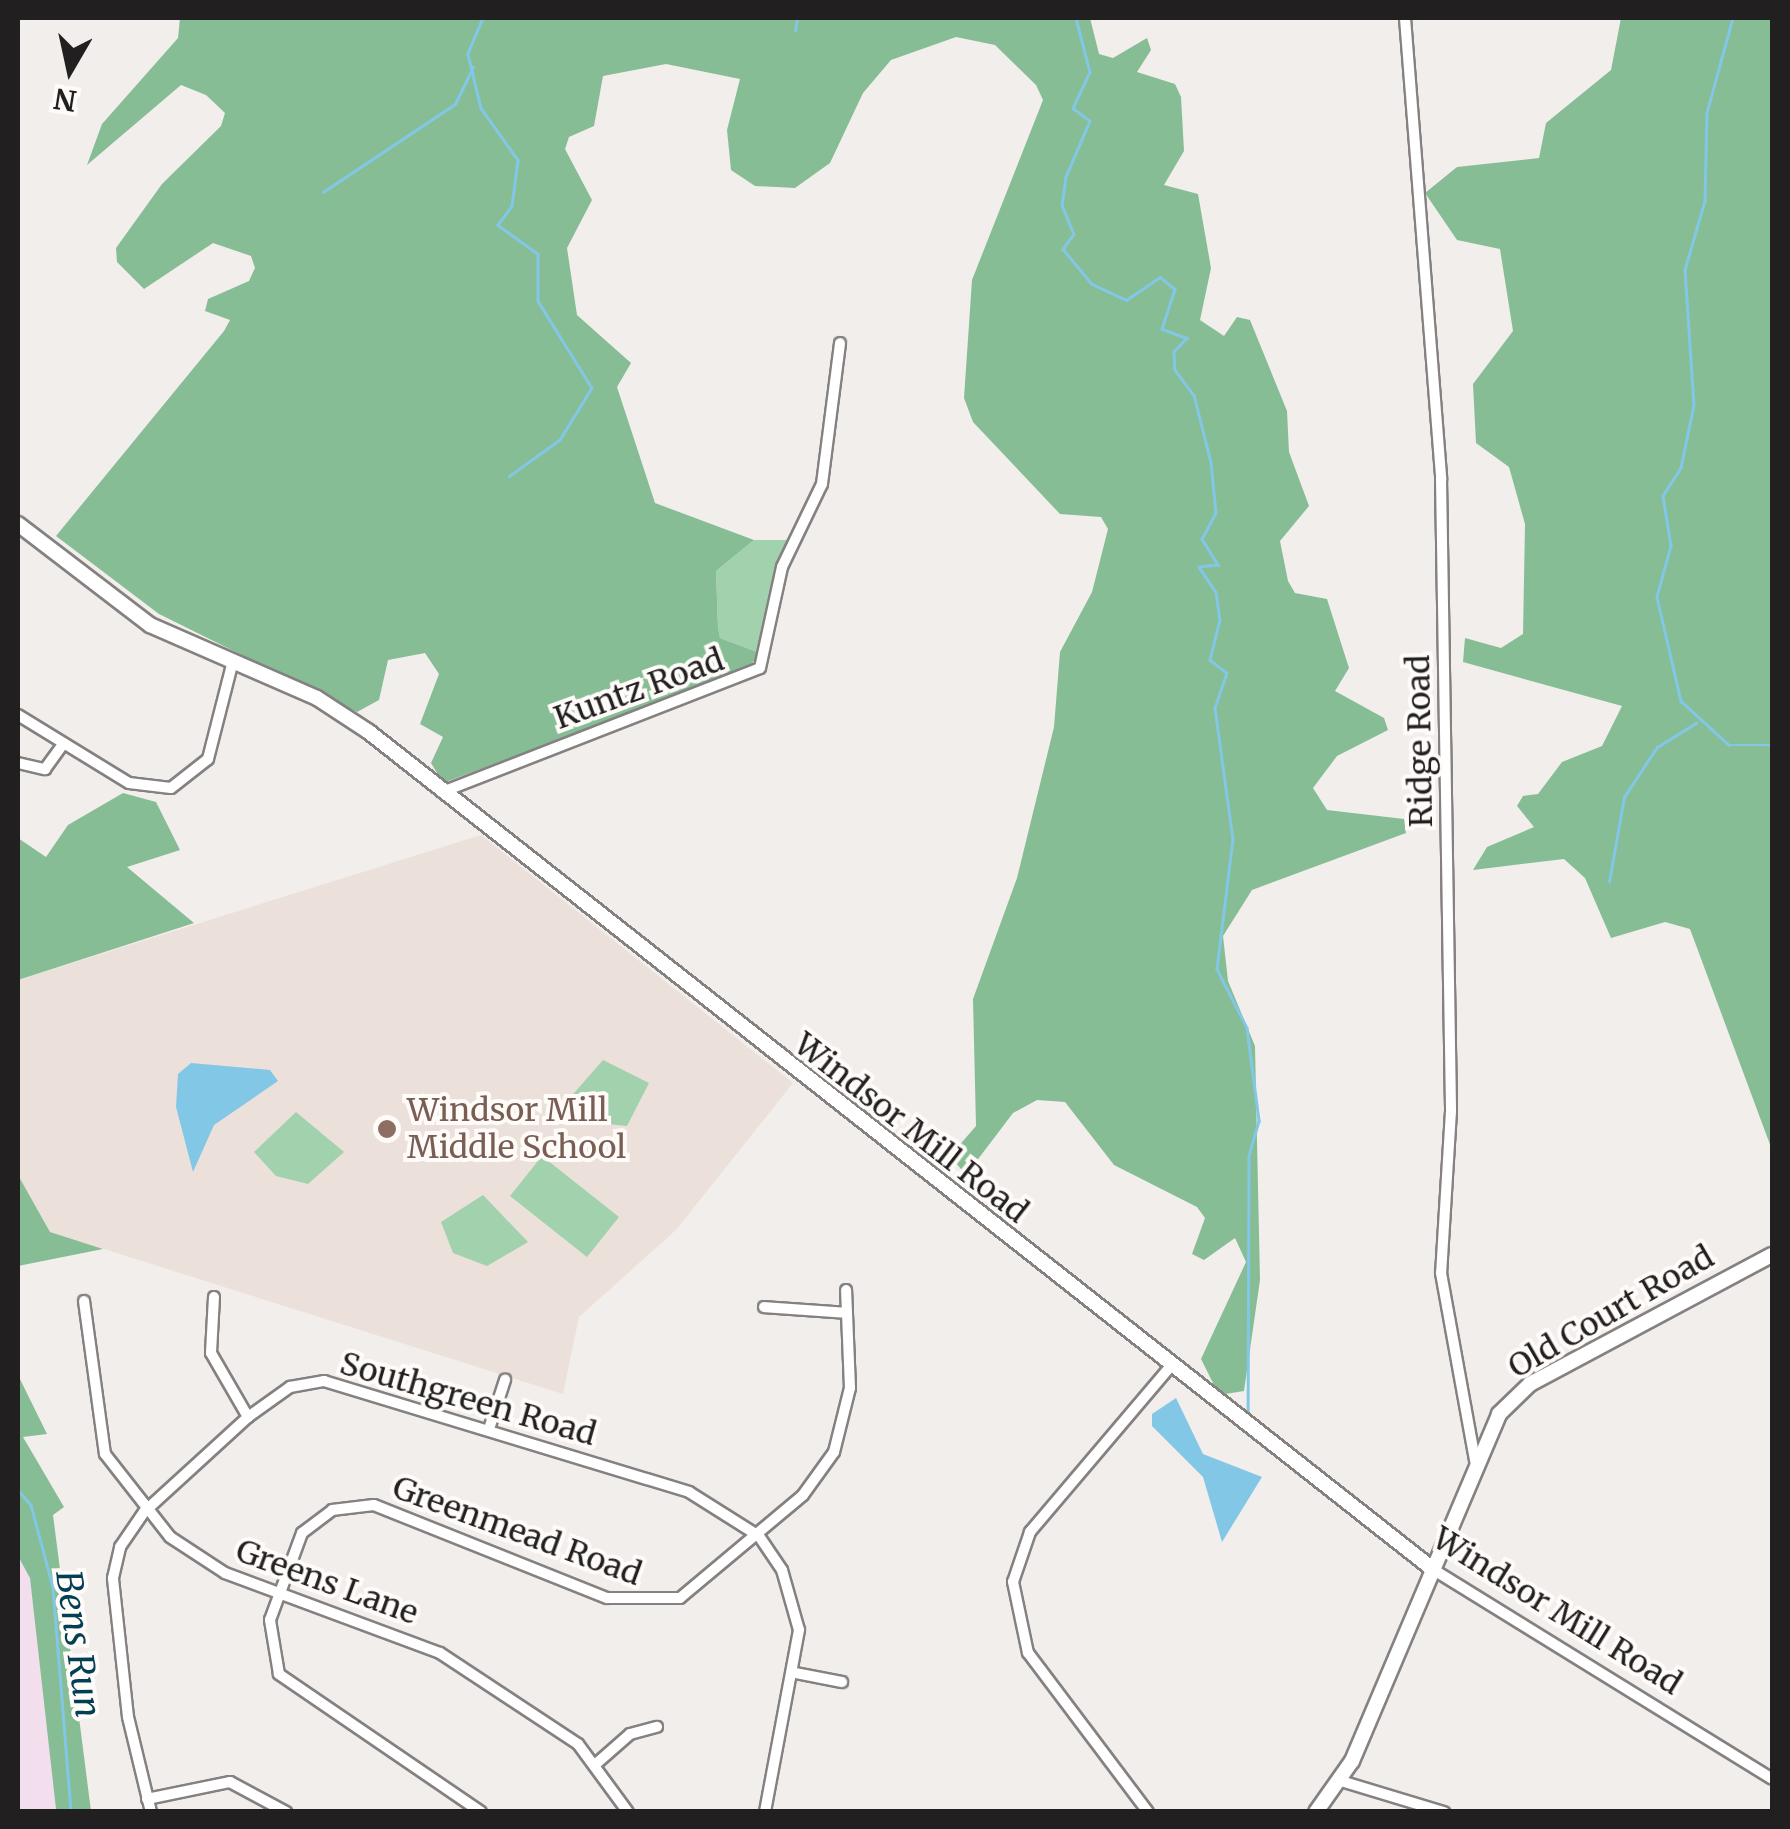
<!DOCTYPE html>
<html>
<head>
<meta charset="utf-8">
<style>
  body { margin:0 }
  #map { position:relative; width:1790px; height:1829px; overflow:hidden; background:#f2eeec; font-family:Merriweather,serif }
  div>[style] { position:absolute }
  .built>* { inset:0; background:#ece0da }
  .medical>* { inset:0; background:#f2deed }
  .green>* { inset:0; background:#a1d1ad }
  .forest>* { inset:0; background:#86bd95 }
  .water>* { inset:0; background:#83c7e6 }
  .stream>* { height:2.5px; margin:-1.25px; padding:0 1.25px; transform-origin:1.25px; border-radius:1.25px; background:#83c7e6 }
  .roads { filter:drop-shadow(2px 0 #858180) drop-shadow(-2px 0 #858180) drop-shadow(0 2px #858180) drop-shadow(0 -2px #858180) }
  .street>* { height:10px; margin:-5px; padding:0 5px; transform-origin:5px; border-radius:5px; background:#fff }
  .secondary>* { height:14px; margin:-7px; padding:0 7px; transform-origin:7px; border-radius:7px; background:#fff }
  .dots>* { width:28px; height:28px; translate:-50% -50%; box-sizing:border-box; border:5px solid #fffbf9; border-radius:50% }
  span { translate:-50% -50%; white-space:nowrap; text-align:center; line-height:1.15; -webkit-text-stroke:8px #fffbf9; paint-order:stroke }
  .street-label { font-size:32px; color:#211f1f }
  .education-label { font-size:32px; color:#785e54 }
  .left { translate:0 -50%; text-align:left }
  .water-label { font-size:35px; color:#023f55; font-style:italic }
  .frame { position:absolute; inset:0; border:20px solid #211f1f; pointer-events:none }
  .north { position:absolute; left:20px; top:20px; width:100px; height:100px; -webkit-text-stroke:8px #fffbf9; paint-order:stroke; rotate:189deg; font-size:28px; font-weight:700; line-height:40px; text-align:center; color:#211f1f }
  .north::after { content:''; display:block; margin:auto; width:35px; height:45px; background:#211f1f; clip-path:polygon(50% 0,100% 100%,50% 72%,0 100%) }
</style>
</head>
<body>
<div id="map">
  <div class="built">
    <div style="clip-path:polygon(481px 835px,793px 1083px,676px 1230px,579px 1317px,563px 1394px,50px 1232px,18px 1175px,18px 980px)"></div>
  </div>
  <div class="medical">
    <div style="clip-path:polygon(18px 1556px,30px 1578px,57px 1811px,18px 1811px)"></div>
  </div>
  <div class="green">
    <div style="clip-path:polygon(754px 540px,788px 540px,760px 653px,720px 638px,718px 627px,716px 571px)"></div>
    <div style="clip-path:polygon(603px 1060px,649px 1083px,627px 1126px,588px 1122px,568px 1100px)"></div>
    <div style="clip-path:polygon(296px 1112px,344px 1152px,308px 1184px,276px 1176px,254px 1152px)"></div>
    <div style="clip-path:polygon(542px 1156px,619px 1217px,587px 1257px,510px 1196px)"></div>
    <div style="clip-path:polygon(483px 1195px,528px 1242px,487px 1266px,453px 1253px,441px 1222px)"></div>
  </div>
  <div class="forest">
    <div style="clip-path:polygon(180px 18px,1090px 18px,1099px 54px,1113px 58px,1147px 38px,1151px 50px,1137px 72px,1175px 84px,1181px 97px,1184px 151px,1164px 185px,1198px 194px,1211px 268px,1200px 320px,1224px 336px,1237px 317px,1250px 320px,1287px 411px,1289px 452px,1309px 506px,1280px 541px,1288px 581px,1295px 593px,1327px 599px,1349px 668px,1335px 691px,1384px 718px,1388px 730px,1337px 756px,1313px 788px,1327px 810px,1404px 819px,1406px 833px,1252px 890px,1223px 936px,1228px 981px,1255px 1046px,1260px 1280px,1244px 1391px,1219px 1395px,1201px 1359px,1246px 1262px,1235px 1238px,1204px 1260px,1192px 1254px,1205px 1218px,1197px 1207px,1114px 1165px,1065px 1102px,1037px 1100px,1013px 1113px,966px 1175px,950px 1156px,976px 1126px,973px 999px,1017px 878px,1054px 727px,1060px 652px,1092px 592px,1108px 529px,1101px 517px,1060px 514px,973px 422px,964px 398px,972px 280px,1043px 100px,1036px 85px,995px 45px,956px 37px,891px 60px,863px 93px,830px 163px,795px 188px,755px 186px,731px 170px,727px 130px,740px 79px,666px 64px,603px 76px,594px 126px,569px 137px,565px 149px,592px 200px,567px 248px,577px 315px,631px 363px,617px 387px,655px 503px,754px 540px,716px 571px,718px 627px,720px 638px,760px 653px,746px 671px,443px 783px,431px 763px,443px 737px,420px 724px,439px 674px,425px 653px,388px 660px,379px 700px,357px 712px,159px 614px,56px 536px,224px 331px,230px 320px,205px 311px,208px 299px,249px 281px,255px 268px,251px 256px,213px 243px,144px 289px,117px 262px,116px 248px,162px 184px,221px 126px,225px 113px,206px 95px,181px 85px,87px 165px,102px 124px,178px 38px)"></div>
    <div style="clip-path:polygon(1621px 18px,1772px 18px,1772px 1150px,1690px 929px,1665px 922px,1611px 938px,1585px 878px,1564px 859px,1473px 870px,1487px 847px,1534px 827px,1517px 806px,1523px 796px,1538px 794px,1562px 762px,1602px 746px,1622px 706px,1463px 662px,1465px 638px,1501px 648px,1523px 634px,1525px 524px,1509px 467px,1476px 443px,1473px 384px,1513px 331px,1500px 249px,1457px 240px,1425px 193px,1457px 167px,1539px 158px,1546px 123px,1611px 70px)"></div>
    <div style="clip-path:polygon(123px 793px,156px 802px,180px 850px,127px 867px,194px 923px,18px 980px,18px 838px,46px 857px,68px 825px)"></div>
    <div style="clip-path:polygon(18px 1175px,50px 1232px,103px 1249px,18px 1266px)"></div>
    <div style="clip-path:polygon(18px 1375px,47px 1434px,23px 1437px,64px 1507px,53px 1515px,91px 1811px,56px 1809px,30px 1578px,18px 1556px)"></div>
  </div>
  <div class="water">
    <div style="clip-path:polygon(191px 1063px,270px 1070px,278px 1081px,214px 1125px,193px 1172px,176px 1107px,178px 1074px)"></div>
    <div style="clip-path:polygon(1176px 1398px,1203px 1454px,1262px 1477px,1222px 1542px,1203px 1477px,1152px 1426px,1152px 1414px)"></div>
  </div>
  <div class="stream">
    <div style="left:483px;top:18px;width:39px;rotate:113deg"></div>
    <div style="left:468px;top:54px;width:56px;rotate:76.5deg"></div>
    <div style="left:481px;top:108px;width:64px;rotate:54.6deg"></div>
    <div style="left:518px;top:160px;width:46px;rotate:97.4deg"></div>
    <div style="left:512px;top:206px;width:24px;rotate:126deg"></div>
    <div style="left:498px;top:225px;width:49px;rotate:35.9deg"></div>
    <div style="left:538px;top:254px;width:47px;rotate:90deg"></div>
    <div style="left:538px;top:301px;width:102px;rotate:58.2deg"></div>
    <div style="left:592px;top:388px;width:61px;rotate:121.6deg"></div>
    <div style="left:560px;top:440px;width:62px;rotate:144.2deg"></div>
    <div style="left:1076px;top:18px;width:56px;rotate:75.5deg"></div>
    <div style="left:1090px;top:72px;width:40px;rotate:115deg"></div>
    <div style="left:1073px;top:108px;width:21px;rotate:37deg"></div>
    <div style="left:1090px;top:121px;width:61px;rotate:113.2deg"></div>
    <div style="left:1066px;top:177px;width:28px;rotate:98deg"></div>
    <div style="left:1062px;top:205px;width:31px;rotate:68deg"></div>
    <div style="left:1074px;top:234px;width:19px;rotate:126deg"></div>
    <div style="left:1063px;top:249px;width:45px;rotate:50.4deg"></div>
    <div style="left:1092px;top:284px;width:38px;rotate:25deg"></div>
    <div style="left:1126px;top:300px;width:41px;rotate:-34.1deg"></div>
    <div style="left:1160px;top:277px;width:19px;rotate:39deg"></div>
    <div style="left:1175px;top:289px;width:42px;rotate:108deg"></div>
    <div style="left:1162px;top:329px;width:27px;rotate:20deg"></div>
    <div style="left:1187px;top:338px;width:19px;rotate:133deg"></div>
    <div style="left:1174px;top:352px;width:18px;rotate:87deg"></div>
    <div style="left:1175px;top:370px;width:31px;rotate:53deg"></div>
    <div style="left:1194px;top:395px;width:69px;rotate:75.8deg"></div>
    <div style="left:1211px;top:462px;width:51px;rotate:84.4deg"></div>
    <div style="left:1216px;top:513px;width:30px;rotate:118deg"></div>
    <div style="left:1202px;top:539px;width:31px;rotate:58deg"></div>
    <div style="left:1218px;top:565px;width:19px;rotate:174deg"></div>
    <div style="left:1199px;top:567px;width:30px;rotate:56deg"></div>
    <div style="left:1216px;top:592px;width:28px;rotate:82deg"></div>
    <div style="left:1220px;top:620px;width:41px;rotate:104deg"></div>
    <div style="left:1210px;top:660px;width:21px;rotate:37deg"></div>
    <div style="left:1227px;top:673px;width:37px;rotate:109deg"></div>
    <div style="left:1215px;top:708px;width:132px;rotate:82.2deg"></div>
    <div style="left:1233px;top:839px;width:131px;rotate:97deg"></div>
    <div style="left:1217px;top:969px;width:66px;rotate:63deg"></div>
    <div style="left:1247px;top:1028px;width:94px;rotate:82.6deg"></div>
    <div style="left:1259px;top:1121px;width:37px;rotate:106deg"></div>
    <div style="left:1249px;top:1157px;width:257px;rotate:90.2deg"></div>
    <div style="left:1733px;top:18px;width:98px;rotate:105.3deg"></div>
    <div style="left:1707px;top:113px;width:88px;rotate:91.3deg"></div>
    <div style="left:1705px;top:201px;width:72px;rotate:106.2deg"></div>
    <div style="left:1685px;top:270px;width:135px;rotate:86.2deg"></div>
    <div style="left:1694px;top:405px;width:64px;rotate:101.7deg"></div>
    <div style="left:1681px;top:468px;width:33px;rotate:123deg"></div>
    <div style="left:1663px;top:496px;width:51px;rotate:80.9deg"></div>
    <div style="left:1671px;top:546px;width:53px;rotate:105.4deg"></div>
    <div style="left:1657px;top:597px;width:107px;rotate:77deg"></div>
    <div style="left:1681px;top:701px;width:65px;rotate:42.5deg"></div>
    <div style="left:1729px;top:745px;width:43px"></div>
    <div style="left:795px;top:31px;width:13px;rotate:-81deg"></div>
    <div style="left:323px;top:192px;width:159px;rotate:-33.7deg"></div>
    <div style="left:455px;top:104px;width:41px;rotate:-64.1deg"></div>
    <div style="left:1609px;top:882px;width:86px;rotate:-80deg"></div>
    <div style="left:1624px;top:797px;width:60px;rotate:-56.6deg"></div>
    <div style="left:1657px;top:747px;width:46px;rotate:-31.6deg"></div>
    <div style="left:18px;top:1490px;width:20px;rotate:49deg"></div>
    <div style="left:31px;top:1505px;width:85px;rotate:75deg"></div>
    <div style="left:53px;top:1587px;width:226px;rotate:85.4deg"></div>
  </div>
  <div class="roads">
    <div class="street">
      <div style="left:1405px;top:18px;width:462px;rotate:85.5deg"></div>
      <div style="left:1441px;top:479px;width:632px;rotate:89.09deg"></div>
      <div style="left:1451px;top:1111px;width:162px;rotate:93.5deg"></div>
      <div style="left:1441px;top:1273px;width:191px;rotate:79.7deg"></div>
      <div style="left:18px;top:715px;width:130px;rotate:31.5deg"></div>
      <div style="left:129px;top:783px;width:42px;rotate:6.8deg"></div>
      <div style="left:171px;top:788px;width:47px;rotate:-38.1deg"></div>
      <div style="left:208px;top:759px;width:101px;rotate:-75.7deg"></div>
      <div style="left:18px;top:763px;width:28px;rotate:13deg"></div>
      <div style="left:45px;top:769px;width:27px;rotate:-54deg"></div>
      <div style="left:442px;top:792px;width:341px;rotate:-21.3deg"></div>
      <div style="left:760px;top:668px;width:103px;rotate:-77.7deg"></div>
      <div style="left:782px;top:567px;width:92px;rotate:-64.3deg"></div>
      <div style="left:822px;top:484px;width:142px;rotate:-82.7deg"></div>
      <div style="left:214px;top:1297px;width:56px;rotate:93.1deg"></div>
      <div style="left:211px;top:1353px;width:74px;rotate:60deg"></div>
      <div style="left:84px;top:1301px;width:154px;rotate:82.2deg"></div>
      <div style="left:105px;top:1454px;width:105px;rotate:51.9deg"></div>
      <div style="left:170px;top:1537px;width:66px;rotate:33.2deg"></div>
      <div style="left:225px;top:1573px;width:229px;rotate:20.4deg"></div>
      <div style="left:440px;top:1653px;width:165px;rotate:33.4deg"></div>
      <div style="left:578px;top:1744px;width:84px;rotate:53.7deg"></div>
      <div style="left:764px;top:1307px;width:83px;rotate:4.1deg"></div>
      <div style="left:489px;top:1429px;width:52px;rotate:-71.9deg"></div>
      <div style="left:1434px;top:1570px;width:397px;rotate:31.7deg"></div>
      <div style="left:796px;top:1673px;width:47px;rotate:11.1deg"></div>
      <div style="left:597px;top:1763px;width:44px;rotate:-41.3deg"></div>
      <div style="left:630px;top:1734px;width:28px;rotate:-15deg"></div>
      <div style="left:1341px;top:1781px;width:108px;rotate:16.8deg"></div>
      <div style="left:147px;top:1799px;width:85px;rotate:-11.6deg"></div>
      <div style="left:230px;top:1782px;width:64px;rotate:28.2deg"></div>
      <div style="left:151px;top:1812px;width:98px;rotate:-103.6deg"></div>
      <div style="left:128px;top:1717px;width:140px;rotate:-96.2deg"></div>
      <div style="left:113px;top:1578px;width:32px;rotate:-77deg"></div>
      <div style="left:120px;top:1547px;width:42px;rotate:-55.6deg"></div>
      <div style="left:144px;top:1512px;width:141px;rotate:-42.4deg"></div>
      <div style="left:248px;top:1417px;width:52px;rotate:-35.5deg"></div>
      <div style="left:290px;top:1387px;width:35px;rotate:-10deg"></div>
      <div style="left:324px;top:1381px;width:382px;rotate:16.9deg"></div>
      <div style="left:689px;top:1492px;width:83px;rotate:32.2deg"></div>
      <div style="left:759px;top:1536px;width:41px;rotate:55.9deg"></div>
      <div style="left:782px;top:1570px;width:62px;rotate:74.2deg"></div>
      <div style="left:799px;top:1630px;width:185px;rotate:100.6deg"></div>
      <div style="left:481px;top:1812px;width:245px;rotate:-145.7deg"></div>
      <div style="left:279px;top:1674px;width:55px;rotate:-99.5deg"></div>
      <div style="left:270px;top:1620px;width:93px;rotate:-69.8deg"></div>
      <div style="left:302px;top:1533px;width:38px;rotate:-37deg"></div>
      <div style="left:332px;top:1510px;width:42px;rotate:-6.8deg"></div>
      <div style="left:374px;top:1505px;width:251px;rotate:21.8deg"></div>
      <div style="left:607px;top:1598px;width:73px"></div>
      <div style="left:680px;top:1598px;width:160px;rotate:-39.9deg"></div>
      <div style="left:803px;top:1495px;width:53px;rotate:-54.2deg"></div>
      <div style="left:834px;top:1452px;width:66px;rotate:-76deg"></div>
      <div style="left:850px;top:1388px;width:98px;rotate:-92.3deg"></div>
      <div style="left:1148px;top:1812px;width:199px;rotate:-127deg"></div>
      <div style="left:1028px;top:1653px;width:73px;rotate:-101.9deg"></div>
      <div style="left:1013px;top:1582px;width:53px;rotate:-71.2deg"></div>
      <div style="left:1030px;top:1532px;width:218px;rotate:-49.7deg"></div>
    </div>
    <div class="secondary">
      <div style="left:18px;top:524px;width:166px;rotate:37.4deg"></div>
      <div style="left:150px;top:625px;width:182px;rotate:23.6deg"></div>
      <div style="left:317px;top:698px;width:62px;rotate:33.2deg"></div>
      <div style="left:369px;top:732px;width:1355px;rotate:38.2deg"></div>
      <div style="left:1316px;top:1812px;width:62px;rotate:-54.8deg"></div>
      <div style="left:1352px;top:1761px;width:377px;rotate:-67deg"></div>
      <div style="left:1499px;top:1414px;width:43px;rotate:-44.1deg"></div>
      <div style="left:1530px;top:1384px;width:274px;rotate:-28.1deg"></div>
    </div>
  </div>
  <div class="dots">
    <div style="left:387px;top:1129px;background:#8d6e63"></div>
  </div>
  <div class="street-label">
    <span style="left:639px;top:689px;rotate:-20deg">Kuntz Road</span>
    <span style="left:1420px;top:741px;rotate:-91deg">Ridge Road</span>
    <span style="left:911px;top:1128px;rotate:38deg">Windsor Mill Road</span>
    <span style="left:1611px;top:1312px;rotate:-30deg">Old Court Road</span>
    <span style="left:468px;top:1399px;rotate:16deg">Southgreen Road</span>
    <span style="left:517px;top:1531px;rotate:20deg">Greenmead Road</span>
    <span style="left:327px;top:1582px;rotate:20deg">Greens Lane</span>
    <span style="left:1557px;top:1611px;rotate:32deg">Windsor Mill Road</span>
  </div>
  <div class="education-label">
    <span class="left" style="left:407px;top:1129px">Windsor Mill<br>Middle School</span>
  </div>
  <div class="water-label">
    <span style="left:78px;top:1644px;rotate:82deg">Bens Run</span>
  </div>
  <div class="frame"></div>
  <div class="north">N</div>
</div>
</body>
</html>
